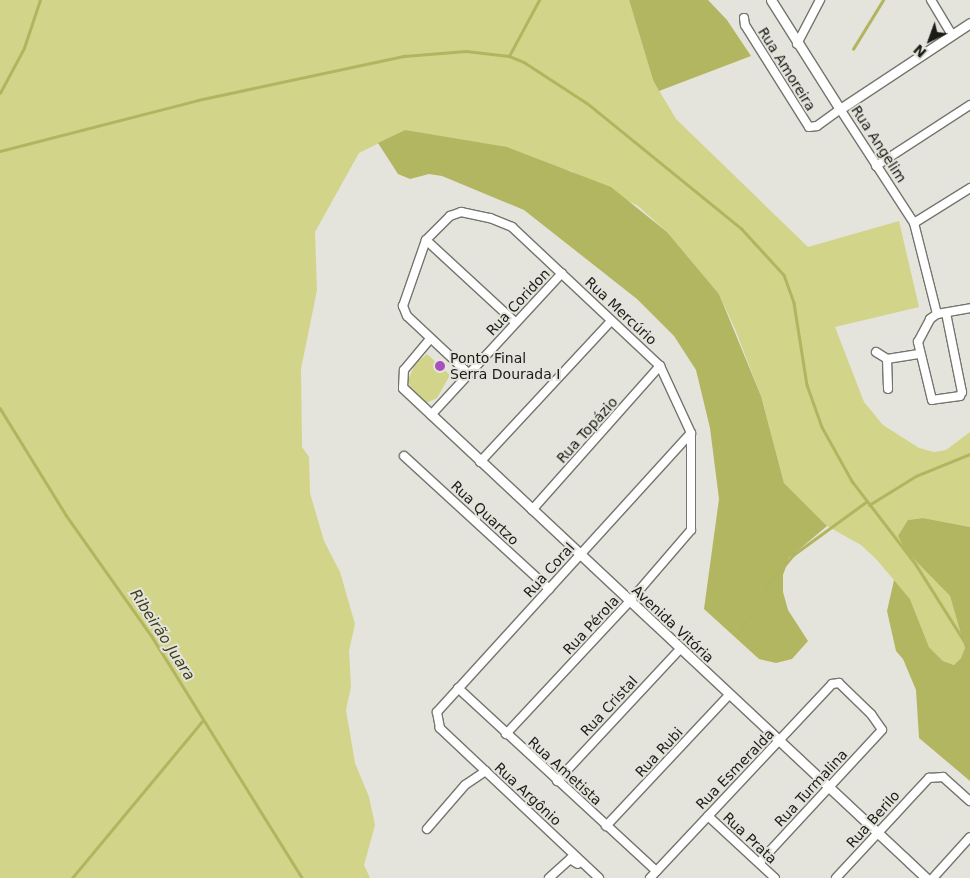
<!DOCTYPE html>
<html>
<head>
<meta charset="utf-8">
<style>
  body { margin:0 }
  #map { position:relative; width:970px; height:878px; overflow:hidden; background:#e4e4dc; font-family:"DejaVu Sans",sans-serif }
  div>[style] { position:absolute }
  .green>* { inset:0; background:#d1d489 }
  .forest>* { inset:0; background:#b3b660 }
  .stream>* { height:2.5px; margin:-1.25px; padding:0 1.25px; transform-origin:1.25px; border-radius:1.25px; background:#b2b55f }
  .roads { filter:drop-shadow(1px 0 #75756f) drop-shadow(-1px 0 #75756f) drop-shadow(0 1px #75756f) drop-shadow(0 -1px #75756f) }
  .minor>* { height:8px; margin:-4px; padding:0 4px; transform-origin:4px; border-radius:4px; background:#fff }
  .tertiary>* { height:9px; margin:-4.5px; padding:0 4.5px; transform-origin:4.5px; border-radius:4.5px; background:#fff }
  .dots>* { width:14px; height:14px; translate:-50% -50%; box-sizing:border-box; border:2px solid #e4e4dc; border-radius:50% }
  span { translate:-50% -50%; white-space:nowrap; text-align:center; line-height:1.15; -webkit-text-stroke:4px #e4e4dc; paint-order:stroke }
  .street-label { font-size:14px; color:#1b1b18 }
  .poi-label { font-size:14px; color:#1b1b18 }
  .left { translate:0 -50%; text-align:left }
  .water-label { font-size:15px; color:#3e3f1a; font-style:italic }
  .north { position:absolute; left:905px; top:15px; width:50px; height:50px; -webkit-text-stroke:4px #e4e4dc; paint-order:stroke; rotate:222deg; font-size:14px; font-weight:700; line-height:20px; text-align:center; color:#1b1b18 }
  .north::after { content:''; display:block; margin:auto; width:18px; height:22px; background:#1b1b18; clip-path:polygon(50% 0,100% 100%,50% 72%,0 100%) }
</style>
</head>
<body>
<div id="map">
  <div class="green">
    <div style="clip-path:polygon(0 0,629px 0,653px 80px,676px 119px,808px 247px,899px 221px,919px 307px,835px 327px,864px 402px,883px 425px,919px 448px,934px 452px,946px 450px,970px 432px,970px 527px,923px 518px,908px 520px,906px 551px,950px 596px,965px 648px,961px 658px,954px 665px,943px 661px,929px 647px,910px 599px,876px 559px,861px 545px,827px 526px,784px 483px,761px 396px,735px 329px,719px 294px,667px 232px,638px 206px,571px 171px,405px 130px,359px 153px,315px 232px,317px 290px,301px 369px,302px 447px,309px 457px,310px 493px,324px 541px,340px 572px,355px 624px,349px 651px,351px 687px,346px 710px,355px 763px,369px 797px,375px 825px,364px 865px,370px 878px,0 878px)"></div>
    <div style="clip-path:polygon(427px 354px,450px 375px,437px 398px,424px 404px,413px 398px,408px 380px,415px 364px)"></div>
  </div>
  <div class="forest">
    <div style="clip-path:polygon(629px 0,708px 0,727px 20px,751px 56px,659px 91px,653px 80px)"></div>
    <div style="clip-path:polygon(405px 130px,507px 147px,611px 187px,667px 232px,719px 294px,761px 396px,784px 483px,827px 526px,789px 558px,783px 575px,783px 592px,788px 610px,808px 641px,792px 659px,776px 663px,759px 659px,704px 609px,719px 499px,710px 428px,696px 370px,674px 336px,637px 299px,524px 210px,442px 176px,429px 174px,410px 179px,398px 174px,378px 143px)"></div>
    <div style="clip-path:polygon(923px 518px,970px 527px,970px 781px,919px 738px,916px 690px,903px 659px,896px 651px,887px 611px,894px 580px,910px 599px,929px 647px,943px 661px,954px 665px,961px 658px,965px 648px,950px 596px,906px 551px,898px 536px,908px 520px)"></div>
  </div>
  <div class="stream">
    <div style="left:853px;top:49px;width:57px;rotate:-58.5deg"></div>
    <div style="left:509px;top:56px;width:64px;rotate:-61.8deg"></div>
    <div style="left:0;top:93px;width:51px;rotate:-61.9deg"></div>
    <div style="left:24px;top:48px;width:51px;rotate:-71.6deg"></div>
    <div style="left:0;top:151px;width:204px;rotate:-14.4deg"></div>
    <div style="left:198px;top:100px;width:211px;rotate:-12.1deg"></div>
    <div style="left:404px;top:56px;width:62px;rotate:-4.6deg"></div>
    <div style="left:466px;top:51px;width:43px;rotate:6.6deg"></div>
    <div style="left:509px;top:56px;width:16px;rotate:22deg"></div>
    <div style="left:524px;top:62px;width:75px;rotate:33.1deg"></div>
    <div style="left:587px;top:103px;width:200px;rotate:39.1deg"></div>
    <div style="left:742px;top:229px;width:62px;rotate:47.6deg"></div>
    <div style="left:784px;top:275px;width:30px;rotate:70deg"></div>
    <div style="left:794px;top:303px;width:83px;rotate:81deg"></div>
    <div style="left:807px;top:385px;width:45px;rotate:70.3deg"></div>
    <div style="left:822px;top:427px;width:62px;rotate:60.9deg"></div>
    <div style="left:852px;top:481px;width:103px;rotate:52.5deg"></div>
    <div style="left:915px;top:563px;width:103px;rotate:57.7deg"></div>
    <div style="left:0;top:408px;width:126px;rotate:58.3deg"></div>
    <div style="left:66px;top:515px;width:147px;rotate:54.7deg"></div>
    <div style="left:151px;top:635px;width:286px;rotate:58.1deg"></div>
    <div style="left:869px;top:505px;width:55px;rotate:-31.7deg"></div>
    <div style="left:916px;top:476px;width:58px;rotate:-22.2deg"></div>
    <div style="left:737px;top:637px;width:61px;rotate:-59.2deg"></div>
    <div style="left:768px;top:585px;width:39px;rotate:-50deg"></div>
    <div style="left:793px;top:555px;width:90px;rotate:-36deg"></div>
    <div style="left:72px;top:878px;width:205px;rotate:-50.3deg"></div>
  </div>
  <div class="roads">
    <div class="minor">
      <div style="left:931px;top:0;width:41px;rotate:59deg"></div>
      <div style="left:744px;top:18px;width:7px;rotate:82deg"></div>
      <div style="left:745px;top:25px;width:120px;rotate:57.9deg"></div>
      <div style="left:809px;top:127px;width:8px;rotate:-7deg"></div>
      <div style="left:817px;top:126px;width:29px;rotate:-36deg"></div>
      <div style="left:840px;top:109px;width:136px;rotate:57deg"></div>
      <div style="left:914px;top:223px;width:94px;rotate:75.8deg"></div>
      <div style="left:797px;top:44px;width:50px;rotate:-62.4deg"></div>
      <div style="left:876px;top:166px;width:112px;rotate:-33deg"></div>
      <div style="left:914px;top:223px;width:66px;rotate:-32deg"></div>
      <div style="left:426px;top:240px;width:121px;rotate:42.7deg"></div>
      <div style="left:946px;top:313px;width:81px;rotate:78.6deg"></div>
      <div style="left:962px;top:392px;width:4px;rotate:117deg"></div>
      <div style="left:960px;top:396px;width:28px;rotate:172deg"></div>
      <div style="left:932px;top:400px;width:60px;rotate:-103.6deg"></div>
      <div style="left:918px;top:342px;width:26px;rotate:-62deg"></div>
      <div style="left:930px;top:319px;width:9px;rotate:-36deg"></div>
      <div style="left:937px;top:314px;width:34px;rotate:-10deg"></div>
      <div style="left:876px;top:352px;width:13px;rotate:32deg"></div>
      <div style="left:887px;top:359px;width:30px;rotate:88deg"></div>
      <div style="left:887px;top:359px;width:32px;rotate:-9deg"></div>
      <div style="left:468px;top:373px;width:83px;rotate:-136.9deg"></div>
      <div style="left:407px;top:316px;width:11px;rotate:-112deg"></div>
      <div style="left:403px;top:306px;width:70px;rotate:-70.8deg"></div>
      <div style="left:426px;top:240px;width:34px;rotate:-45deg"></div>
      <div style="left:450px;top:216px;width:12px;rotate:-20deg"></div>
      <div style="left:461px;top:212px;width:30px;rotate:12deg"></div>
      <div style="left:490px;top:218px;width:24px;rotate:22deg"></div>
      <div style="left:512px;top:227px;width:203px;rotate:43.2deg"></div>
      <div style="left:660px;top:366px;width:74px;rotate:65.2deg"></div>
      <div style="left:691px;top:433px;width:97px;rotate:90deg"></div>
      <div style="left:691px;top:530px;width:94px;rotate:130.7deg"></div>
      <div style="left:630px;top:601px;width:182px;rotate:133deg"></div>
      <div style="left:403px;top:388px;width:18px;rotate:-87deg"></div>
      <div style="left:404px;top:370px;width:40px;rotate:-50deg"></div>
      <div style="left:431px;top:415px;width:193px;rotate:-47.3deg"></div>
      <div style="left:404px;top:456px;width:197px;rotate:42.5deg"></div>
      <div style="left:480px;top:462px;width:192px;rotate:-47.1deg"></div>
      <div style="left:532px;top:510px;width:193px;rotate:-48.4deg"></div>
      <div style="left:458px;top:688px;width:270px;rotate:42.7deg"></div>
      <div style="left:557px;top:781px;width:180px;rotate:-47deg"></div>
      <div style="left:708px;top:816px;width:91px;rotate:42.8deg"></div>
      <div style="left:606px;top:826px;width:180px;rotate:-46.8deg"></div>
      <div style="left:427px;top:829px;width:58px;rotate:-49.2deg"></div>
      <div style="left:465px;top:785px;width:25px;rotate:-34deg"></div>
      <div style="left:549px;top:878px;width:28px;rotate:-42deg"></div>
      <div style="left:570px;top:859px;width:9px;rotate:32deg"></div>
      <div style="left:599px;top:878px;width:219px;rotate:-136.7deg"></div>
      <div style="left:440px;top:728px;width:16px;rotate:-101deg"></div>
      <div style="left:437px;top:712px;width:377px;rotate:-47.7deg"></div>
      <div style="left:650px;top:878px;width:266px;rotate:-46.8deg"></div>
      <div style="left:832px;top:684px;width:7px;rotate:-8deg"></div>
      <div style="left:839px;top:683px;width:45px;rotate:44.1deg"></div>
      <div style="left:871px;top:714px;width:19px;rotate:55deg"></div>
      <div style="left:882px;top:730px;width:181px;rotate:132.8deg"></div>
      <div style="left:836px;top:878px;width:137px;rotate:-47.1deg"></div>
      <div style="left:929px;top:778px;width:14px;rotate:-4deg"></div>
      <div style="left:943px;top:777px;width:36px;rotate:42deg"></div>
      <div style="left:933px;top:878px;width:55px;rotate:-47.9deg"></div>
    </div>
    <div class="tertiary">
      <div style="left:771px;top:0;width:129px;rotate:57.7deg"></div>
      <div style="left:840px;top:109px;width:156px;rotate:-33.5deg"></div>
      <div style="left:403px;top:388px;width:717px;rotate:43.13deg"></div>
    </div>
  </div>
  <div class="dots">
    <div style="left:440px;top:366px;background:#a950bc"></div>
  </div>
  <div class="street-label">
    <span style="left:787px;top:69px;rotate:58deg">Rua Amoreira</span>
    <span style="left:879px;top:144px;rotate:57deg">Rua Angelim</span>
    <span style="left:518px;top:302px;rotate:-47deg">Rua Coridon</span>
    <span style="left:621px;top:311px;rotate:43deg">Rua Mercúrio</span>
    <span style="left:587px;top:430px;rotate:-48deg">Rua Topázio</span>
    <span style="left:485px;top:513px;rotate:43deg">Rua Quartzo</span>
    <span style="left:549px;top:570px;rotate:-48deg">Rua Coral</span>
    <span style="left:673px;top:624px;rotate:43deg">Avenida Vitória</span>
    <span style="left:591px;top:625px;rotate:-47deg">Rua Pérola</span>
    <span style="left:609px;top:706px;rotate:-47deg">Rua Cristal</span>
    <span style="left:659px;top:752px;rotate:-47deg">Rua Rubi</span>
    <span style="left:735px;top:769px;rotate:-46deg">Rua Esmeralda</span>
    <span style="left:565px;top:771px;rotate:42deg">Rua Ametista</span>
    <span style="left:811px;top:788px;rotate:-47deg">Rua Turmalina</span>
    <span style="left:528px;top:794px;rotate:43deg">Rua Argônio</span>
    <span style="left:873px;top:819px;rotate:-48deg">Rua Berilo</span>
    <span style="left:750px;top:838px;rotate:43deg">Rua Prata</span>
  </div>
  <div class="poi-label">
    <span class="left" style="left:450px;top:366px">Ponto Final<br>Serra Dourada I</span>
  </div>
  <div class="water-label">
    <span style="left:162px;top:635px;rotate:57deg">Ribeirão Juara</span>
  </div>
  <div class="north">N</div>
</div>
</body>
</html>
